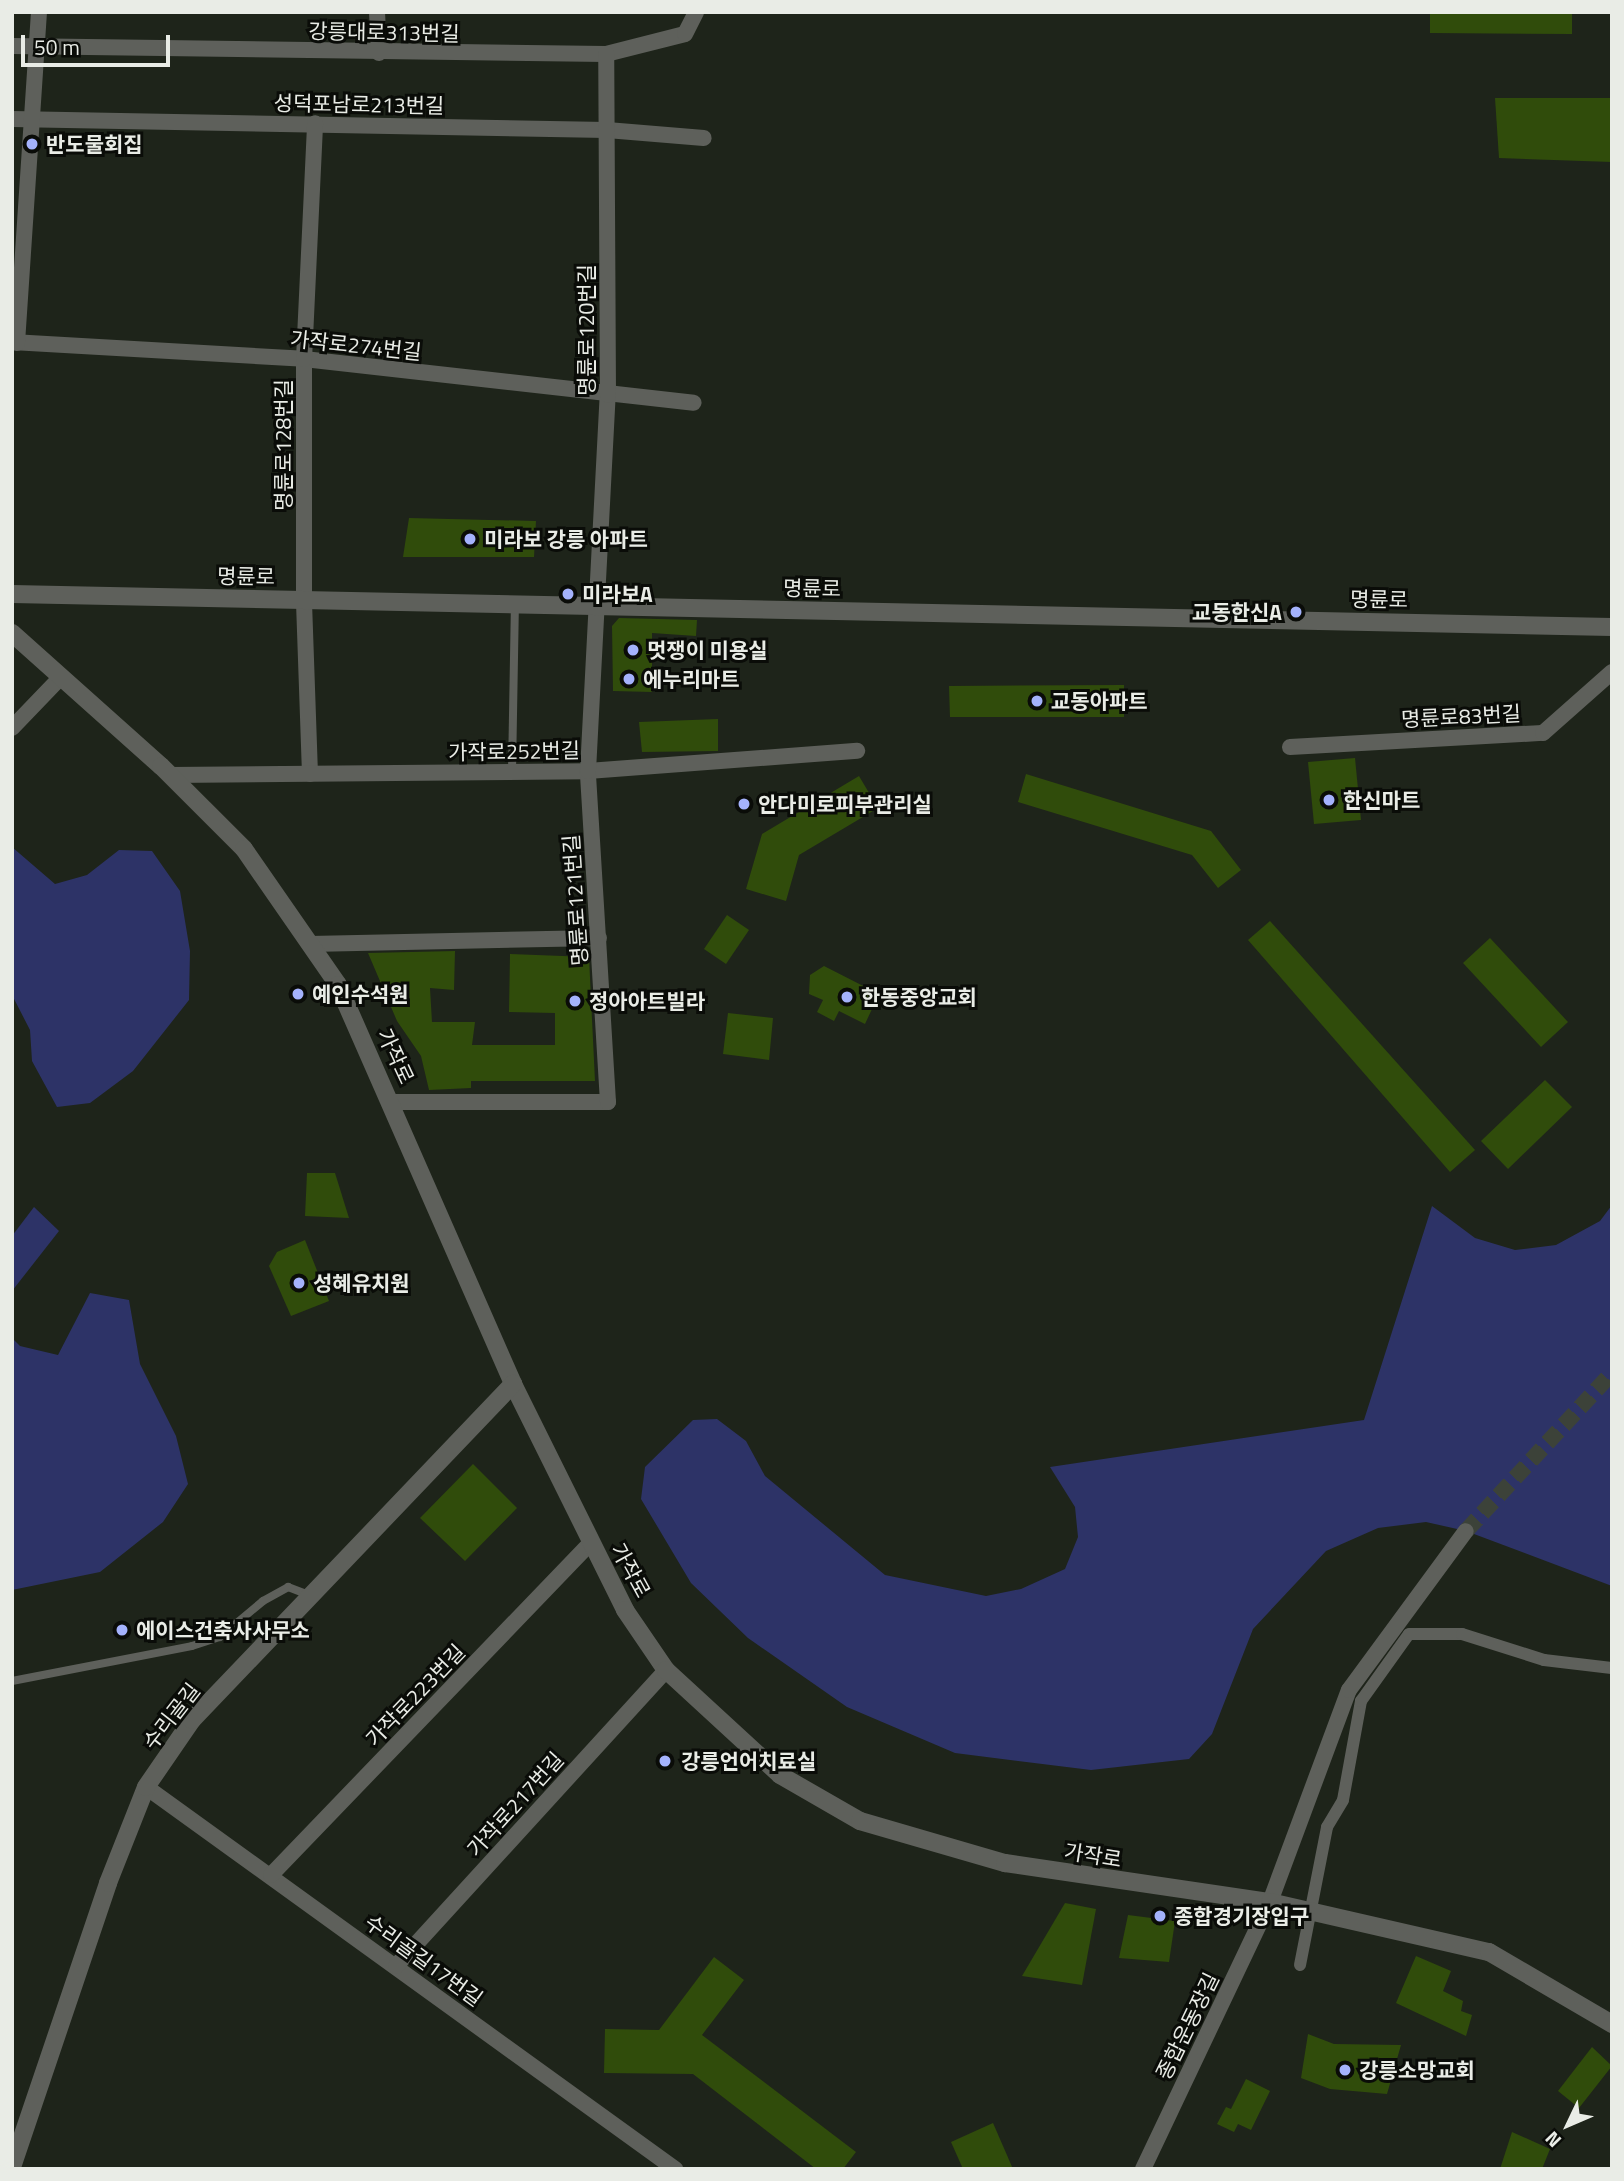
<!DOCTYPE html>
<html>
<head>
<meta charset="utf-8">
<style>
  body { margin:0 }
  #map { position:relative; width:1624px; height:2181px; overflow:hidden; background:#1e241a; font-family:"Titillium Web","Noto Sans KR",sans-serif }
  div>[style] { position:absolute }
  .green>* { inset:0; background:#2d3367 }
  .building>* { inset:0; background:#304c0b }
  .minor-tunnel>* { height:16px; margin-top:-8px; transform-origin:0; background:repeating-linear-gradient(90deg,#3c4239 0 16px,transparent 0 24px) }
  .service>* { height:8px; margin:-4px; padding:0 4px; transform-origin:4px; border-radius:4px; background:#5e605b }
  .pedestrian>* { height:12px; margin:-6px; padding:0 6px; transform-origin:6px; border-radius:6px; background:#5e605b }
  .minor>* { height:16px; margin:-8px; padding:0 8px; transform-origin:8px; border-radius:8px; background:#5e605b }
  .tertiary>* { height:18px; margin:-9px; padding:0 9px; transform-origin:9px; border-radius:9px; background:#5e605b }
  .dots>* { width:19px; height:19px; translate:-50% -50%; box-sizing:border-box; border:4px solid #0a0c08; border-radius:50% }
  span { translate:-50% -50%; white-space:nowrap; text-align:center; line-height:1.15; -webkit-text-stroke:6px #0a0c08; paint-order:stroke }
  .street-label { font-size:21px; color:#e9ece6 }
  .poi-label { font-size:21px; color:#e9ece6; font-weight:700 }
  .left { translate:0 -50%; text-align:left }
  .right { translate:-100% -50%; text-align:right }
  .frame { position:absolute; inset:0; border:14px solid #e9ece6; pointer-events:none }
  .north { position:absolute; left:1533px; top:2090px; width:70px; height:70px; -webkit-text-stroke:5px #0a0c08; paint-order:stroke; rotate:226deg; font-size:19px; font-weight:700; line-height:28px; text-align:center; color:#e9ece6 }
  .north::after { content:''; display:block; margin:auto; width:24px; height:32px; background:#e9ece6; clip-path:polygon(50% 0,100% 100%,50% 72%,0 100%) }
  .scale { position:absolute; left:21px; top:35px; width:149px; height:32px; box-sizing:border-box; border:4px solid #e9ece6; border-top:0; padding-left:9px; font-size:21px; line-height:24px; white-space:nowrap; color:#e9ece6; -webkit-text-stroke:5px #0a0c08; paint-order:stroke }
</style>
</head>
<body>
<div id="map">
  <div class="green">
    <div style="clip-path:polygon(12px 847px,55px 884px,87px 875px,119px 850px,152px 851px,180px 891px,190px 951px,189px 1000px,133px 1071px,90px 1103px,57px 1107px,32px 1061px,30px 1030px,12px 995px)"></div>
    <div style="clip-path:polygon(1612px 1205px,1612px 1586px,1466px 1531px,1426px 1522px,1378px 1528px,1326px 1551px,1253px 1629px,1212px 1734px,1189px 1759px,1091px 1770px,955px 1753px,847px 1707px,748px 1638px,691px 1583px,641px 1499px,645px 1467px,693px 1420px,717px 1419px,746px 1441px,765px 1476px,885px 1575px,986px 1596px,1021px 1589px,1065px 1569px,1078px 1537px,1075px 1507px,1050px 1467px,1364px 1420px,1432px 1206px,1475px 1238px,1515px 1250px,1556px 1245px,1600px 1221px)"></div>
    <div style="clip-path:polygon(34px 1207px,59px 1231px,12px 1291px,12px 1236px)"></div>
    <div style="clip-path:polygon(90px 1293px,129px 1300px,140px 1364px,176px 1436px,188px 1484px,163px 1522px,100px 1572px,12px 1590px,12px 1338px,20px 1346px,58px 1355px)"></div>
  </div>
  <div class="building">
    <div style="clip-path:polygon(1430px 12px,1572px 12px,1572px 34px,1430px 33px)"></div>
    <div style="clip-path:polygon(1495px 98px,1612px 98px,1612px 162px,1499px 158px)"></div>
    <div style="clip-path:polygon(409px 518px,536px 521px,534px 557px,403px 557px)"></div>
    <div style="clip-path:polygon(619px 618px,697px 620px,696px 636px,652px 633px,652px 692px,613px 691px,612px 626px)"></div>
    <div style="clip-path:polygon(1124px 685px,1124px 717px,950px 717px,949px 686px)"></div>
    <div style="clip-path:polygon(718px 719px,718px 751px,642px 752px,639px 722px)"></div>
    <div style="clip-path:polygon(1355px 758px,1361px 820px,1314px 824px,1308px 762px)"></div>
    <div style="clip-path:polygon(1026px 774px,1211px 831px,1241px 870px,1218px 888px,1192px 855px,1018px 802px)"></div>
    <div style="clip-path:polygon(859px 776px,878px 808px,799px 855px,786px 901px,746px 889px,762px 834px)"></div>
    <div style="clip-path:polygon(727px 915px,749px 930px,726px 964px,704px 949px)"></div>
    <div style="clip-path:polygon(1270px 921px,1475px 1150px,1450px 1172px,1248px 940px)"></div>
    <div style="clip-path:polygon(1490px 938px,1568px 1022px,1541px 1047px,1463px 963px)"></div>
    <div style="clip-path:polygon(455px 951px,454px 990px,430px 988px,432px 1022px,475px 1022px,472px 1045px,555px 1045px,555px 1013px,509px 1012px,510px 954px,589px 957px,595px 1081px,471px 1081px,471px 1088px,429px 1090px,421px 1056px,397px 1021px,368px 953px)"></div>
    <div style="clip-path:polygon(824px 966px,879px 994px,865px 1024px,839px 1011px,834px 1021px,817px 1012px,823px 1000px,809px 994px,810px 975px)"></div>
    <div style="clip-path:polygon(728px 1013px,773px 1018px,769px 1060px,723px 1054px)"></div>
    <div style="clip-path:polygon(1545px 1080px,1572px 1107px,1508px 1169px,1481px 1141px)"></div>
    <div style="clip-path:polygon(307px 1173px,335px 1173px,349px 1218px,305px 1216px)"></div>
    <div style="clip-path:polygon(305px 1240px,329px 1301px,291px 1316px,269px 1266px,277px 1252px)"></div>
    <div style="clip-path:polygon(473px 1464px,517px 1508px,465px 1561px,420px 1518px)"></div>
    <div style="clip-path:polygon(1065px 1903px,1096px 1909px,1082px 1985px,1022px 1976px)"></div>
    <div style="clip-path:polygon(1128px 1915px,1175px 1921px,1169px 1962px,1119px 1958px)"></div>
    <div style="clip-path:polygon(1416px 1956px,1451px 1971px,1443px 1991px,1463px 2001px,1461px 2011px,1472px 2015px,1466px 2036px,1396px 2003px)"></div>
    <div style="clip-path:polygon(714px 1957px,744px 1980px,702px 2035px,856px 2152px,843px 2169px,816px 2169px,693px 2074px,604px 2073px,605px 2029px,659px 2030px)"></div>
    <div style="clip-path:polygon(1308px 2034px,1334px 2044px,1401px 2045px,1387px 2094px,1330px 2089px,1301px 2078px)"></div>
    <div style="clip-path:polygon(1592px 2047px,1612px 2066px,1579px 2108px,1558px 2091px)"></div>
    <div style="clip-path:polygon(1246px 2079px,1270px 2091px,1251px 2130px,1238px 2124px,1234px 2132px,1217px 2124px,1226px 2107px,1231px 2109px)"></div>
    <div style="clip-path:polygon(993px 2123px,1013px 2169px,963px 2169px,951px 2142px)"></div>
    <div style="clip-path:polygon(1512px 2132px,1550px 2149px,1542px 2169px,1500px 2169px)"></div>
  </div>
  <div class="minor-tunnel">
    <div style="left:1466px;top:1531px;width:215px;rotate:-47.3deg"></div>
  </div>
  <div class="service">
    <div style="left:512px;top:772px;width:168px;rotate:-89deg"></div>
    <div style="left:12px;top:1681px;width:183px;rotate:-11deg"></div>
    <div style="left:192px;top:1646px;width:29px;rotate:-18deg"></div>
    <div style="left:220px;top:1637px;width:56px;rotate:-39.9deg"></div>
    <div style="left:263px;top:1601px;width:29px;rotate:-29deg"></div>
    <div style="left:288px;top:1587px;width:26px;rotate:21deg"></div>
  </div>
  <div class="pedestrian">
    <div style="left:1300px;top:1965px;width:141px;rotate:-78.9deg"></div>
    <div style="left:1327px;top:1827px;width:31px;rotate:-59deg"></div>
    <div style="left:1343px;top:1800px;width:101px;rotate:-79.7deg"></div>
    <div style="left:1361px;top:1701px;width:82px;rotate:-54.4deg"></div>
    <div style="left:1409px;top:1634px;width:53px"></div>
    <div style="left:1462px;top:1634px;width:86px;rotate:17.6deg"></div>
    <div style="left:1544px;top:1660px;width:68px;rotate:6.7deg"></div>
  </div>
  <div class="minor">
    <div style="left:377px;top:12px;width:41px;rotate:87.2deg"></div>
    <div style="left:12px;top:46px;width:594px;rotate:0.77deg"></div>
    <div style="left:606px;top:54px;width:81px;rotate:-14.2deg"></div>
    <div style="left:685px;top:34px;width:25px;rotate:-63deg"></div>
    <div style="left:12px;top:119px;width:595px;rotate:1.06deg"></div>
    <div style="left:607px;top:130px;width:97px;rotate:4.7deg"></div>
    <div style="left:12px;top:342px;width:292px;rotate:3.3deg"></div>
    <div style="left:304px;top:359px;width:392px;rotate:6.4deg"></div>
    <div style="left:17px;top:343px;width:332px;rotate:-86.2deg"></div>
    <div style="left:12px;top:728px;width:68px;rotate:-46.2deg"></div>
    <div style="left:1290px;top:747px;width:253px;rotate:-3.2deg"></div>
    <div style="left:1543px;top:733px;width:92px;rotate:-41.5deg"></div>
    <div style="left:310px;top:774px;width:174px;rotate:-92deg"></div>
    <div style="left:304px;top:600px;width:241px;rotate:-90deg"></div>
    <div style="left:304px;top:359px;width:236px;rotate:-87.3deg"></div>
    <div style="left:170px;top:775px;width:418px;rotate:-0.5deg"></div>
    <div style="left:588px;top:771px;width:270px;rotate:-4.3deg"></div>
    <div style="left:310px;top:944px;width:289px;rotate:-1.2deg"></div>
    <div style="left:393px;top:1102px;width:215px"></div>
    <div style="left:608px;top:1102px;width:332px;rotate:-93.5deg"></div>
    <div style="left:588px;top:771px;width:377px;rotate:-87deg"></div>
    <div style="left:608px;top:395px;width:341px;rotate:-90.3deg"></div>
    <div style="left:146px;top:1787px;width:653px;rotate:35.83deg"></div>
    <div style="left:271px;top:1875px;width:460px;rotate:-46.1deg"></div>
    <div style="left:396px;top:1966px;width:401px;rotate:-47.6deg"></div>
    <div style="left:1143px;top:2169px;width:296px;rotate:-64.6deg"></div>
    <div style="left:1270px;top:1902px;width:226px;rotate:-69.6deg"></div>
    <div style="left:1349px;top:1690px;width:197px;rotate:-53.7deg"></div>
  </div>
  <div class="tertiary">
    <div style="left:12px;top:594px;width:1600px;rotate:1.18deg"></div>
    <div style="left:12px;top:633px;width:200px;rotate:41.8deg"></div>
    <div style="left:161px;top:766px;width:117px;rotate:45deg"></div>
    <div style="left:244px;top:849px;width:165px;rotate:55.3deg"></div>
    <div style="left:338px;top:985px;width:436px;rotate:66.3deg"></div>
    <div style="left:513px;top:1384px;width:252px;rotate:63.6deg"></div>
    <div style="left:625px;top:1610px;width:73px;rotate:55.7deg"></div>
    <div style="left:666px;top:1670px;width:155px;rotate:42.6deg"></div>
    <div style="left:780px;top:1775px;width:92px;rotate:29.9deg"></div>
    <div style="left:860px;top:1821px;width:151px;rotate:16.2deg"></div>
    <div style="left:1005px;top:1863px;width:268px;rotate:8.4deg"></div>
    <div style="left:1270px;top:1902px;width:225px;rotate:12.9deg"></div>
    <div style="left:1489px;top:1952px;width:143px;rotate:30.3deg"></div>
    <div style="left:12px;top:2167px;width:300px;rotate:-71.3deg"></div>
    <div style="left:108px;top:1883px;width:103px;rotate:-68.4deg"></div>
    <div style="left:146px;top:1787px;width:81px;rotate:-55.5deg"></div>
    <div style="left:192px;top:1720px;width:465px;rotate:-46.3deg"></div>
  </div>
  <div class="dots">
    <div style="left:32px;top:144px;background:#a4b2fc"></div>
    <div style="left:470px;top:539px;background:#a4b2fc"></div>
    <div style="left:568px;top:594px;background:#a4b2fc"></div>
    <div style="left:1296px;top:612px;background:#a4b2fc"></div>
    <div style="left:633px;top:650px;background:#a4b2fc"></div>
    <div style="left:629px;top:679px;background:#a4b2fc"></div>
    <div style="left:1037px;top:701px;background:#a4b2fc"></div>
    <div style="left:1329px;top:800px;background:#a4b2fc"></div>
    <div style="left:744px;top:804px;background:#a4b2fc"></div>
    <div style="left:298px;top:994px;background:#a4b2fc"></div>
    <div style="left:847px;top:997px;background:#a4b2fc"></div>
    <div style="left:575px;top:1001px;background:#a4b2fc"></div>
    <div style="left:299px;top:1283px;background:#a4b2fc"></div>
    <div style="left:122px;top:1630px;background:#a4b2fc"></div>
    <div style="left:665px;top:1761px;background:#a4b2fc"></div>
    <div style="left:1160px;top:1916px;background:#a4b2fc"></div>
    <div style="left:1345px;top:2070px;background:#a4b2fc"></div>
  </div>
  <div class="street-label">
    <span style="left:384px;top:32px;rotate:1deg">강릉대로313번길</span>
    <span style="left:359px;top:104px;rotate:1deg">성덕포남로213번길</span>
    <span style="left:586px;top:330px;rotate:-90deg">명륜로120번길</span>
    <span style="left:356px;top:345px;rotate:6deg">가작로274번길</span>
    <span style="left:283px;top:445px;rotate:-90deg">명륜로128번길</span>
    <span style="left:246px;top:576px;rotate:1deg">명륜로</span>
    <span style="left:812px;top:588px;rotate:1deg">명륜로</span>
    <span style="left:1379px;top:599px;rotate:1deg">명륜로</span>
    <span style="left:1461px;top:716px;rotate:-3deg">명륜로83번길</span>
    <span style="left:514px;top:751px;rotate:-1deg">가작로252번길</span>
    <span style="left:575px;top:900px;rotate:-94deg">명륜로121번길</span>
    <span style="left:396px;top:1056px;rotate:65deg">가작로</span>
    <span style="left:631px;top:1570px;rotate:61deg">가작로</span>
    <span style="left:415px;top:1695px;rotate:-46deg">가작로223번길</span>
    <span style="left:171px;top:1716px;rotate:-52deg">수리골길</span>
    <span style="left:515px;top:1804px;rotate:-48deg">가작로217번길</span>
    <span style="left:1093px;top:1855px;rotate:9deg">가작로</span>
    <span style="left:424px;top:1960px;rotate:36deg">수리골길17번길</span>
    <span style="left:1187px;top:2026px;rotate:-64deg">종합운동장길</span>
  </div>
  <div class="poi-label">
    <span class="left" style="left:46px;top:144px">반도물회집</span>
    <span class="left" style="left:484px;top:539px">미라보 강릉 아파트</span>
    <span class="left" style="left:582px;top:594px">미라보A</span>
    <span class="right" style="left:1282px;top:612px">교동한신A</span>
    <span class="left" style="left:647px;top:650px">멋쟁이 미용실</span>
    <span class="left" style="left:643px;top:679px">에누리마트</span>
    <span class="left" style="left:1051px;top:701px">교동아파트</span>
    <span class="left" style="left:1343px;top:800px">한신마트</span>
    <span class="left" style="left:758px;top:804px">안다미로피부관리실</span>
    <span class="left" style="left:312px;top:994px">예인수석원</span>
    <span class="left" style="left:861px;top:997px">한동중앙교회</span>
    <span class="left" style="left:589px;top:1001px">정아아트빌라</span>
    <span class="left" style="left:313px;top:1283px">성혜유치원</span>
    <span class="left" style="left:136px;top:1630px">에이스건축사사무소</span>
    <span class="left" style="left:681px;top:1761px">강릉언어치료실</span>
    <span class="left" style="left:1174px;top:1916px">종합경기장입구</span>
    <span class="left" style="left:1359px;top:2070px">강릉소망교회</span>
  </div>
  <div class="frame"></div>
  <div class="north">N</div>
  <div class="scale">50 m</div>
</div>
</body>
</html>
